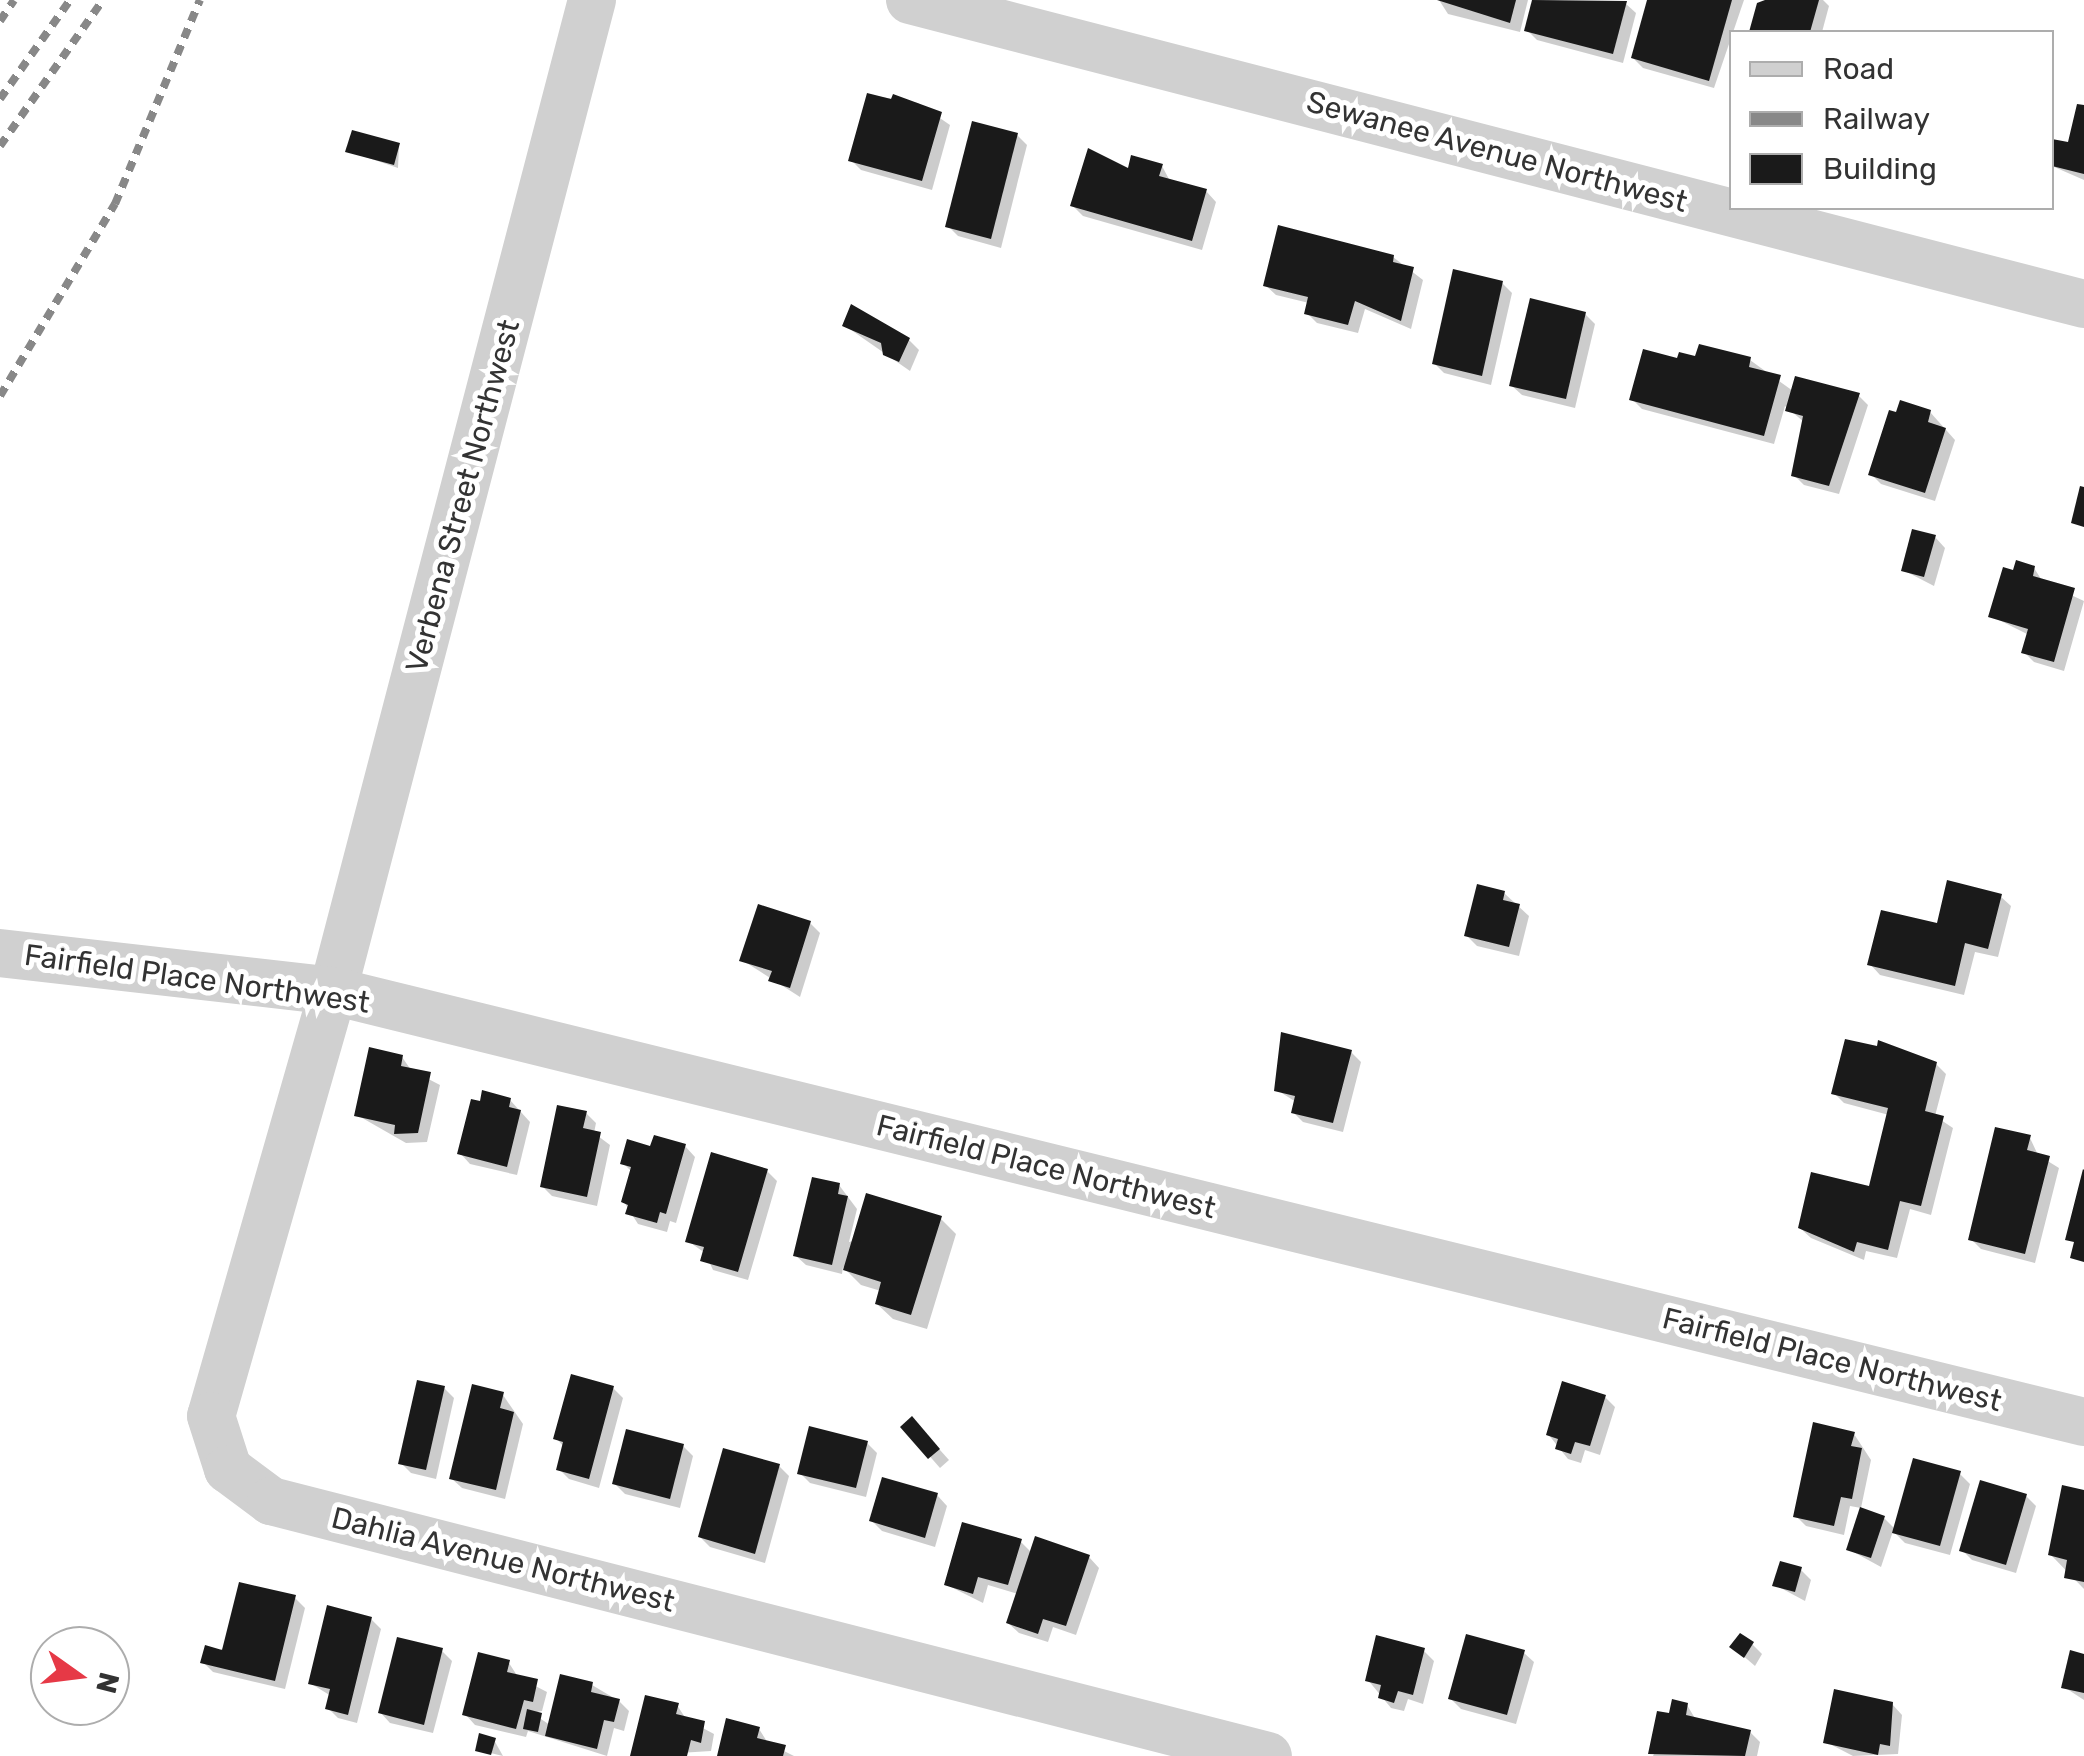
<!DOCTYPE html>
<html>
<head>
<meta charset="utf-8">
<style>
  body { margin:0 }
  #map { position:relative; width:2084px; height:1756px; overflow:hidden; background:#fff; font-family:Rubik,sans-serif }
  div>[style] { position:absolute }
  .shadow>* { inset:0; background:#0003 }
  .building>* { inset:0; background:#1a1a1a }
  .street>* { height:48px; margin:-24px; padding:0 24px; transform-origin:24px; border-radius:24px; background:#d0d0d0 }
  .rail>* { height:8px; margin-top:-4px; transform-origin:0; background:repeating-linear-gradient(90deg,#888 0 10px,transparent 0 18px) }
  span { translate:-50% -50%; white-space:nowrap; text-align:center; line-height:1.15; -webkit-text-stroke:10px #fff; paint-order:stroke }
  .street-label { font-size:30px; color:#333 }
  .legend { position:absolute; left:1729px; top:30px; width:325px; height:180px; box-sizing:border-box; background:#fff; border:2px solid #adadad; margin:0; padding:12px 18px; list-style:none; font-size:30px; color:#333 }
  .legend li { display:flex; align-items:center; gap:20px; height:50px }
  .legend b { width:50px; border:2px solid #adadad }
  .north { position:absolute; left:30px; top:1626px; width:100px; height:100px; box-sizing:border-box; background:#fff; border:2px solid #adadad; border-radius:50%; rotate:104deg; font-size:28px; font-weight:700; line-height:40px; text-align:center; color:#333 }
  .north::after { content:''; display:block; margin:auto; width:35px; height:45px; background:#e63946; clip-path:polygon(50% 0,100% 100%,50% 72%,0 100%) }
</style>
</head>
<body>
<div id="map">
  <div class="shadow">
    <div style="clip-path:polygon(1439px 0,1528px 0,1520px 32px,1448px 14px)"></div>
    <div style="clip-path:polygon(1535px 0,1625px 3px,1636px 13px,1623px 63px,1537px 40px,1527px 30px)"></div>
    <div style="clip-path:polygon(1650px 0,1744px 0,1714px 88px,1643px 68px,1633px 58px)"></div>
    <div style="clip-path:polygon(1768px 0,1823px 0,1829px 6px,1822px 32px,1752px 32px,1759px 6px)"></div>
    <div style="clip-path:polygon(869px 95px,918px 103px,950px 125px,932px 190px,861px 170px,851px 160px)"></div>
    <div style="clip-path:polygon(2084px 108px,2084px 180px,2052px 166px,2054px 142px,2070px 145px)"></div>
    <div style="clip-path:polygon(1017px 135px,1027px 145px,1001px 248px,958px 236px,948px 226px)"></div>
    <div style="clip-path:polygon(399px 145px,398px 168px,348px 151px)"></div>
    <div style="clip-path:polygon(1162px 166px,1170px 181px,1206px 191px,1216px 202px,1202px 250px,1083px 216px,1073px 206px,1129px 171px)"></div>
    <div style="clip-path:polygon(1393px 257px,1423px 280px,1411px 329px,1365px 309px,1358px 333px,1317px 323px,1307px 313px,1309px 303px,1276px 295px,1265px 285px)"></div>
    <div style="clip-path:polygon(1502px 283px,1512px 293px,1491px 385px,1444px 373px,1434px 363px)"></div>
    <div style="clip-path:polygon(1585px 314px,1595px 324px,1575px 408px,1522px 395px,1511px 385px)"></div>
    <div style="clip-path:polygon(844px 325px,909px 340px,919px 350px,910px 371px)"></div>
    <div style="clip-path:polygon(1750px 360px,1793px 391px,1858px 395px,1868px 405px,1839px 494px,1804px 485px,1794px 475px,1804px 422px,1785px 406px,1774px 444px,1642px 409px,1632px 399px,1679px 361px)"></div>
    <div style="clip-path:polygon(1930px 412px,1955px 440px,1935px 501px,1881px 484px,1871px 474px)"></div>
    <div style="clip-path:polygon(1935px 537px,1945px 548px,1934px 586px,1903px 570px)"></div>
    <div style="clip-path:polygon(2034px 568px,2043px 582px,2084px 601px,2064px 671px,2034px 662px,2024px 652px,2029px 635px,1991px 616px,2014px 573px)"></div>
    <div style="clip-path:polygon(1504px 893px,1529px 916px,1519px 956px,1477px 946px,1467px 936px)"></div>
    <div style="clip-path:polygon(2000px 896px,2011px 906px,1998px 957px,1975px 952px,1964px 995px,1880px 975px,1870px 964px)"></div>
    <div style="clip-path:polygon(810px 923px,820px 933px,800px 997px,742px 960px)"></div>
    <div style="clip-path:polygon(1351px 1052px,1361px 1062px,1343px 1132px,1303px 1122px,1293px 1112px,1296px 1102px,1277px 1090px)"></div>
    <div style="clip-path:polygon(402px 1057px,411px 1070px,440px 1085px,427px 1142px,406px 1143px,357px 1115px)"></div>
    <div style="clip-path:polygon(1936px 1064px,1946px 1074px,1935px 1116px,1953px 1128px,1931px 1215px,1910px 1209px,1897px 1258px,1866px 1251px,1864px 1260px,1811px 1238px,1800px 1228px,1870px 1189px,1889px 1115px,1844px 1103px,1834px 1093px)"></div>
    <div style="clip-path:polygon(510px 1100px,530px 1122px,517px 1175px,470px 1164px,460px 1153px)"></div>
    <div style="clip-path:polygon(586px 1113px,596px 1123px,594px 1133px,610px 1145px,597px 1206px,552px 1196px,542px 1186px)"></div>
    <div style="clip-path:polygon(2030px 1138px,2038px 1155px,2059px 1168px,2035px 1263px,1981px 1249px,1971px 1239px)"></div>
    <div style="clip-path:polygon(685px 1146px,695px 1157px,676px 1223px,670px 1221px,667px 1232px,638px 1224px,624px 1202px,632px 1172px,623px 1163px,652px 1149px)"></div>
    <div style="clip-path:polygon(767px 1171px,777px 1181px,748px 1280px,713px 1270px,705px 1253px,688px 1241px)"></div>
    <div style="clip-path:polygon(839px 1185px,857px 1209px,849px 1242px,940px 1218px,956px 1234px,927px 1329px,893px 1319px,877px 1304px,881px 1291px,861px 1285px,843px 1267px,842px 1274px,806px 1265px,795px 1255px)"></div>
    <div style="clip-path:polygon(444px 1388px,454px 1398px,436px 1479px,411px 1473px,401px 1463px)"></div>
    <div style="clip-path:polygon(613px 1388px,623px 1398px,599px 1488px,569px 1479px,559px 1469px,564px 1447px,556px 1438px)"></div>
    <div style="clip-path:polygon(503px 1395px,523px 1424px,505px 1499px,462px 1488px,451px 1478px)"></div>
    <div style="clip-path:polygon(1605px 1397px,1615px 1407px,1600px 1455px,1585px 1450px,1581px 1463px,1568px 1459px,1548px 1434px)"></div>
    <div style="clip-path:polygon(904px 1427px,922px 1430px,949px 1460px,940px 1468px)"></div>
    <div style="clip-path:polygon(1854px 1434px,1871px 1460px,1861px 1508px,1850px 1506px,1844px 1535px,1806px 1526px,1796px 1516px)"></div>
    <div style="clip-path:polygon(867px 1443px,877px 1453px,866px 1497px,810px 1483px,800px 1473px)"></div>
    <div style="clip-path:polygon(683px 1446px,693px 1456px,680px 1508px,625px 1494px,614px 1483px)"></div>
    <div style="clip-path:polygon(779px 1466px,789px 1476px,765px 1563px,710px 1547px,700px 1537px)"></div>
    <div style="clip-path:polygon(1960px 1474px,1970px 1484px,1950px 1555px,1905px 1543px,1893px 1531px,1881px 1567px,1848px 1549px,1884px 1518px,1896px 1530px)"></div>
    <div style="clip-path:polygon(2084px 1493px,2084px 1589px,2051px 1555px)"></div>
    <div style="clip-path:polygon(937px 1495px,947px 1506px,935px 1547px,882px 1531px,872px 1521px)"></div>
    <div style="clip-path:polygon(2026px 1496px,2036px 1506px,2016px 1573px,1972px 1560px,1962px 1550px)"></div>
    <div style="clip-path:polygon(1021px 1542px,1032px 1553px,1089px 1557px,1099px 1568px,1076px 1635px,1053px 1627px,1048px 1642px,1019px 1633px,1008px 1623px,1018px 1594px,988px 1585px,983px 1603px,949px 1586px)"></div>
    <div style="clip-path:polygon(1801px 1570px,1811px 1580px,1805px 1601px,1775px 1585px)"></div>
    <div style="clip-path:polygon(295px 1598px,305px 1608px,285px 1689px,213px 1672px,203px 1662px)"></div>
    <div style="clip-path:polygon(371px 1619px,381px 1629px,357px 1723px,338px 1718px,328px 1708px,331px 1696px,310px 1683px)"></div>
    <div style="clip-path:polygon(1752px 1644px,1762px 1654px,1755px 1666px,1733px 1647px)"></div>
    <div style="clip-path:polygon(441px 1650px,452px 1661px,433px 1733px,390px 1723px,380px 1712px)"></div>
    <div style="clip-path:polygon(1424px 1651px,1434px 1661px,1423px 1704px,1408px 1699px,1404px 1711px,1391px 1708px,1368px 1680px)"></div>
    <div style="clip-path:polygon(1523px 1652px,1534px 1662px,1516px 1724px,1461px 1709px,1451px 1699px)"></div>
    <div style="clip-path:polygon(2084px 1656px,2084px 1700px,2064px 1687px)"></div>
    <div style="clip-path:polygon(509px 1663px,518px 1677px,547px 1692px,542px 1711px,532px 1713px,550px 1725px,592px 1685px,619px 1701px,629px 1711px,624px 1731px,614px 1728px,607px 1756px,528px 1731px,526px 1737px,475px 1725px,465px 1714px)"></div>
    <div style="clip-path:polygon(1892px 1704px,1902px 1715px,1898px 1754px,1853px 1756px,1826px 1742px)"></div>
    <div style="clip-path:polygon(677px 1705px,686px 1719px,714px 1734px,711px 1751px,632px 1756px)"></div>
    <div style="clip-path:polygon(1687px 1705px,1696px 1720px,1750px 1732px,1760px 1742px,1757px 1756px,1653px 1756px,1671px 1716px)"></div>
    <div style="clip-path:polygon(759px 1729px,768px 1743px,794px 1756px,720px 1756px)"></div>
    <div style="clip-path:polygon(494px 1740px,503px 1756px,478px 1750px)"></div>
  </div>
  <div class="building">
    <div style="clip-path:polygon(1437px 0,1516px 0,1510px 23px)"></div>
    <div style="clip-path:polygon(1532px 0,1627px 1px,1613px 54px,1524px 31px)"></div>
    <div style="clip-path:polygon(1647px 0,1732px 0,1709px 81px,1631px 58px)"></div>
    <div style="clip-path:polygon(1765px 0,1819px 0,1810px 32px,1749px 32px,1757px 3px)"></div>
    <div style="clip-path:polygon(867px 93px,891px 99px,893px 94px,942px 112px,922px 181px,848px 161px)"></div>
    <div style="clip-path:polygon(2077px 104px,2084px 105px,2084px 174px,2052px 166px,2052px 139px,2068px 142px)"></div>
    <div style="clip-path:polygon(972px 121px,1018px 133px,991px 239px,945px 227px)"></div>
    <div style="clip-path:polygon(352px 130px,400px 143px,394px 165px,345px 152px)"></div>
    <div style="clip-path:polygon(1088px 148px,1128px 168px,1131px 155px,1163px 164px,1159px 176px,1207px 189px,1192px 241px,1070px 206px)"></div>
    <div style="clip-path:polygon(1278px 225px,1394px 255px,1393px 262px,1414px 267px,1401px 321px,1355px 301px,1348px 325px,1304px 314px,1308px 297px,1263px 286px)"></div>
    <div style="clip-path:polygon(1453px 269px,1503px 281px,1482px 376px,1432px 364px)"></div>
    <div style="clip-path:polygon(1530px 298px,1586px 312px,1566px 399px,1509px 386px)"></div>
    <div style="clip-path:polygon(851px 304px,910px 338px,899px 362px,883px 355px,881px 343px,842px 326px)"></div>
    <div style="clip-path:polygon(1699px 344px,1751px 357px,1749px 367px,1781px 375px,1764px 436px,1629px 400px,1643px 349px,1677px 358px,1679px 352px,1695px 356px)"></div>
    <div style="clip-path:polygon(1795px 376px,1860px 393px,1829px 486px,1791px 476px,1803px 416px,1785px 411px)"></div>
    <div style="clip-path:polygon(1900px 400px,1931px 410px,1928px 422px,1946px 428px,1925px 493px,1868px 475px,1889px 410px,1896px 412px)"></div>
    <div style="clip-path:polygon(2080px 486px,2084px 487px,2084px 527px,2071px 523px)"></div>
    <div style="clip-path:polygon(1912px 529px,1936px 535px,1924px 577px,1901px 571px)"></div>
    <div style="clip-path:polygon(2016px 560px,2035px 566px,2033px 576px,2075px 588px,2054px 662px,2021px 653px,2028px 629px,1988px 617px,2003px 567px,2013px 570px)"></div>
    <div style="clip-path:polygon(1947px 880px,2002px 894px,1988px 949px,1965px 943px,1955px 986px,1867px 965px,1881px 910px,1937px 923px)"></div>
    <div style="clip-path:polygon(1477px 884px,1505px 891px,1503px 900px,1520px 904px,1509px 947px,1464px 936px)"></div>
    <div style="clip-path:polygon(758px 904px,811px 921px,790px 988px,768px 981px,772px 971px,739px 961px)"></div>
    <div style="clip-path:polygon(1281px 1032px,1352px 1050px,1333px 1123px,1291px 1113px,1295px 1096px,1274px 1091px)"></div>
    <div style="clip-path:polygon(1845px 1039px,1877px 1046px,1878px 1040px,1937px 1062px,1925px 1111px,1944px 1116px,1921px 1206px,1900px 1201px,1888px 1250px,1857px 1242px,1854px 1252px,1798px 1228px,1811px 1172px,1869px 1186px,1888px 1108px,1831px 1094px)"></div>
    <div style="clip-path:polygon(369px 1047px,403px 1055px,401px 1066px,431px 1072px,418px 1133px,394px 1134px,395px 1125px,354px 1116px)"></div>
    <div style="clip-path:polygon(482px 1090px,511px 1098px,509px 1107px,521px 1110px,507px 1167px,457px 1154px,471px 1099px,480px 1101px)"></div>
    <div style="clip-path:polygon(557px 1105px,587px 1111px,583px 1128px,601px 1132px,587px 1197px,540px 1187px)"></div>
    <div style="clip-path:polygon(1995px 1127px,2031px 1135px,2027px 1150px,2050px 1156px,2025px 1254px,1968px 1240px)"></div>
    <div style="clip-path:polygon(654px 1135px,686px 1144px,666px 1214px,660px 1212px,657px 1223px,625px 1214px,628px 1205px,621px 1202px,631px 1167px,620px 1164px,627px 1139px,650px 1146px)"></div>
    <div style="clip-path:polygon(711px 1152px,768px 1169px,738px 1272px,700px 1261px,704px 1247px,685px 1242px)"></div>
    <div style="clip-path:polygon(2083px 1169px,2084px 1170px,2084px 1262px,2070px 1258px,2074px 1242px,2065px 1240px)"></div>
    <div style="clip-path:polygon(812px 1177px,840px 1183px,838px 1194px,848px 1196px,832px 1265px,793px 1256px)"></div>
    <div style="clip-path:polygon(866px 1193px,942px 1216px,911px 1315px,875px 1304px,881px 1282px,843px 1270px)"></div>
    <div style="clip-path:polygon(571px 1374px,614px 1386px,589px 1479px,556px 1470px,563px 1442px,553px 1439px)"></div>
    <div style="clip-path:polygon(417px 1380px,445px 1386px,426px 1470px,398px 1464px)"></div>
    <div style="clip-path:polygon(1562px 1381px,1606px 1395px,1590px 1446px,1575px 1442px,1571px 1454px,1555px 1449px,1558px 1439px,1546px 1435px)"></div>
    <div style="clip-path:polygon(472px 1384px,504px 1392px,500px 1408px,514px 1412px,496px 1490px,449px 1479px)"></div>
    <div style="clip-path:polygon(912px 1416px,940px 1449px,928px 1459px,900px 1427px)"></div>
    <div style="clip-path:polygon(1813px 1422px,1855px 1432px,1851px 1446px,1862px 1448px,1852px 1499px,1841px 1497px,1834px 1526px,1793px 1517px)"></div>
    <div style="clip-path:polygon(809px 1426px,868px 1441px,856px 1488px,797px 1474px)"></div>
    <div style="clip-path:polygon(626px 1429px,684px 1444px,670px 1499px,612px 1484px)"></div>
    <div style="clip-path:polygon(723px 1448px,780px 1464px,755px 1554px,698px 1537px)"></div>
    <div style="clip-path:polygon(1913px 1458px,1961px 1471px,1940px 1546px,1892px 1533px)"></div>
    <div style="clip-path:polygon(882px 1477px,938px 1493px,925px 1538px,869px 1521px)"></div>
    <div style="clip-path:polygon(1980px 1480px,2027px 1494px,2006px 1565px,1959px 1551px)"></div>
    <div style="clip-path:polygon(2062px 1485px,2084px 1490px,2084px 1582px,2064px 1578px,2067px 1560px,2048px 1555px)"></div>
    <div style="clip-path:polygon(1860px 1507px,1885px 1516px,1871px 1558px,1846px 1550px)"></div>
    <div style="clip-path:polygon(962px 1522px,1022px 1539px,1008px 1585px,978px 1577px,973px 1594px,944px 1585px)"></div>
    <div style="clip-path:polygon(1035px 1536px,1090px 1555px,1066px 1626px,1043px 1619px,1038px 1634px,1006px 1623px)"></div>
    <div style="clip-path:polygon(1780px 1561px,1802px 1567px,1795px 1592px,1772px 1586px)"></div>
    <div style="clip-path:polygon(239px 1582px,296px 1595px,275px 1681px,200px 1663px,205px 1645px,222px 1650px)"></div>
    <div style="clip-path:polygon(327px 1605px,372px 1617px,348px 1715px,325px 1709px,330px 1689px,308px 1684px)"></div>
    <div style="clip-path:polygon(1740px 1633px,1754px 1642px,1744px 1658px,1729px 1647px)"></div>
    <div style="clip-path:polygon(1466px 1634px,1525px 1650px,1507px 1715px,1448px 1699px)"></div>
    <div style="clip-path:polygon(1376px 1635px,1425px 1648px,1413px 1695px,1398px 1691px,1394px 1703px,1378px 1698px,1381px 1685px,1365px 1681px)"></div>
    <div style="clip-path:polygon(397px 1637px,443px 1648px,424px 1725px,378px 1713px)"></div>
    <div style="clip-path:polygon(2070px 1650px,2084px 1654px,2084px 1693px,2061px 1688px)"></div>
    <div style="clip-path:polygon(478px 1652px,510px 1660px,507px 1672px,538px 1679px,533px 1702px,524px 1700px,516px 1729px,462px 1715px)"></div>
    <div style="clip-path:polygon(560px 1674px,593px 1682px,591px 1692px,620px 1699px,614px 1722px,604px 1720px,597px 1749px,545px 1736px)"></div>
    <div style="clip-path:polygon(1834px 1689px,1893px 1702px,1890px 1746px,1880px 1744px,1878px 1755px,1823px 1743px)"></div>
    <div style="clip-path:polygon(645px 1695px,679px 1703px,676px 1714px,705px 1721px,701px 1743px,691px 1740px,687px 1756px,630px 1756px)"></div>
    <div style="clip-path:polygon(1672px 1699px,1688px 1703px,1686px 1715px,1751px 1730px,1745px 1756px,1648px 1754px,1657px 1711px,1669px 1713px)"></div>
    <div style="clip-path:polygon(527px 1709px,542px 1713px,538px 1732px,523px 1729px)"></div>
    <div style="clip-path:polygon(726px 1718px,760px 1727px,757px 1738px,786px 1745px,783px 1756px,717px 1756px)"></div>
    <div style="clip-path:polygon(479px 1733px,496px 1738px,491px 1755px,475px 1751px)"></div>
  </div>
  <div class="street">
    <div style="left:592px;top:0;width:1024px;rotate:104.65deg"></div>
    <div style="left:333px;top:991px;width:442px;rotate:106deg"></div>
    <div style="left:211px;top:1416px;width:56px;rotate:72.2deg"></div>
    <div style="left:228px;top:1469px;width:54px;rotate:36.7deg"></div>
    <div style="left:271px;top:1501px;width:1029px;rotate:14.35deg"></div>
    <div style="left:910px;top:0;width:1213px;rotate:14.52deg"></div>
    <div style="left:0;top:953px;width:335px;rotate:6.5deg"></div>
    <div style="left:333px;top:991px;width:1803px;rotate:13.83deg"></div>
  </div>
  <div class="rail">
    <div style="left:0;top:21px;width:25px;rotate:-56deg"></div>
    <div style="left:0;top:99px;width:121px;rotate:-54.7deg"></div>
    <div style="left:0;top:146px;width:179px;rotate:-54.8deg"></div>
    <div style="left:0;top:396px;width:224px;rotate:-59.1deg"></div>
    <div style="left:115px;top:204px;width:221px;rotate:-67.4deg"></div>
  </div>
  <div class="street-label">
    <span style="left:1497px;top:152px;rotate:15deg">Sewanee Avenue Northwest</span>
    <span style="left:463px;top:496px;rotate:-75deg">Verbena Street Northwest</span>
    <span style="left:197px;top:979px;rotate:8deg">Fairfield Place Northwest</span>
    <span style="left:1046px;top:1167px;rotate:14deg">Fairfield Place Northwest</span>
    <span style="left:1832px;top:1360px;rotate:14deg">Fairfield Place Northwest</span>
    <span style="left:503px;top:1560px;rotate:14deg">Dahlia Avenue Northwest</span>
  </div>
  <ul class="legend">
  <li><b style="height:12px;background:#d0d0d0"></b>Road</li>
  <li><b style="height:12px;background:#888"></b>Railway</li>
  <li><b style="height:28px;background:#1a1a1a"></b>Building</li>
  </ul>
  <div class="north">N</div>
</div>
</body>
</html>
